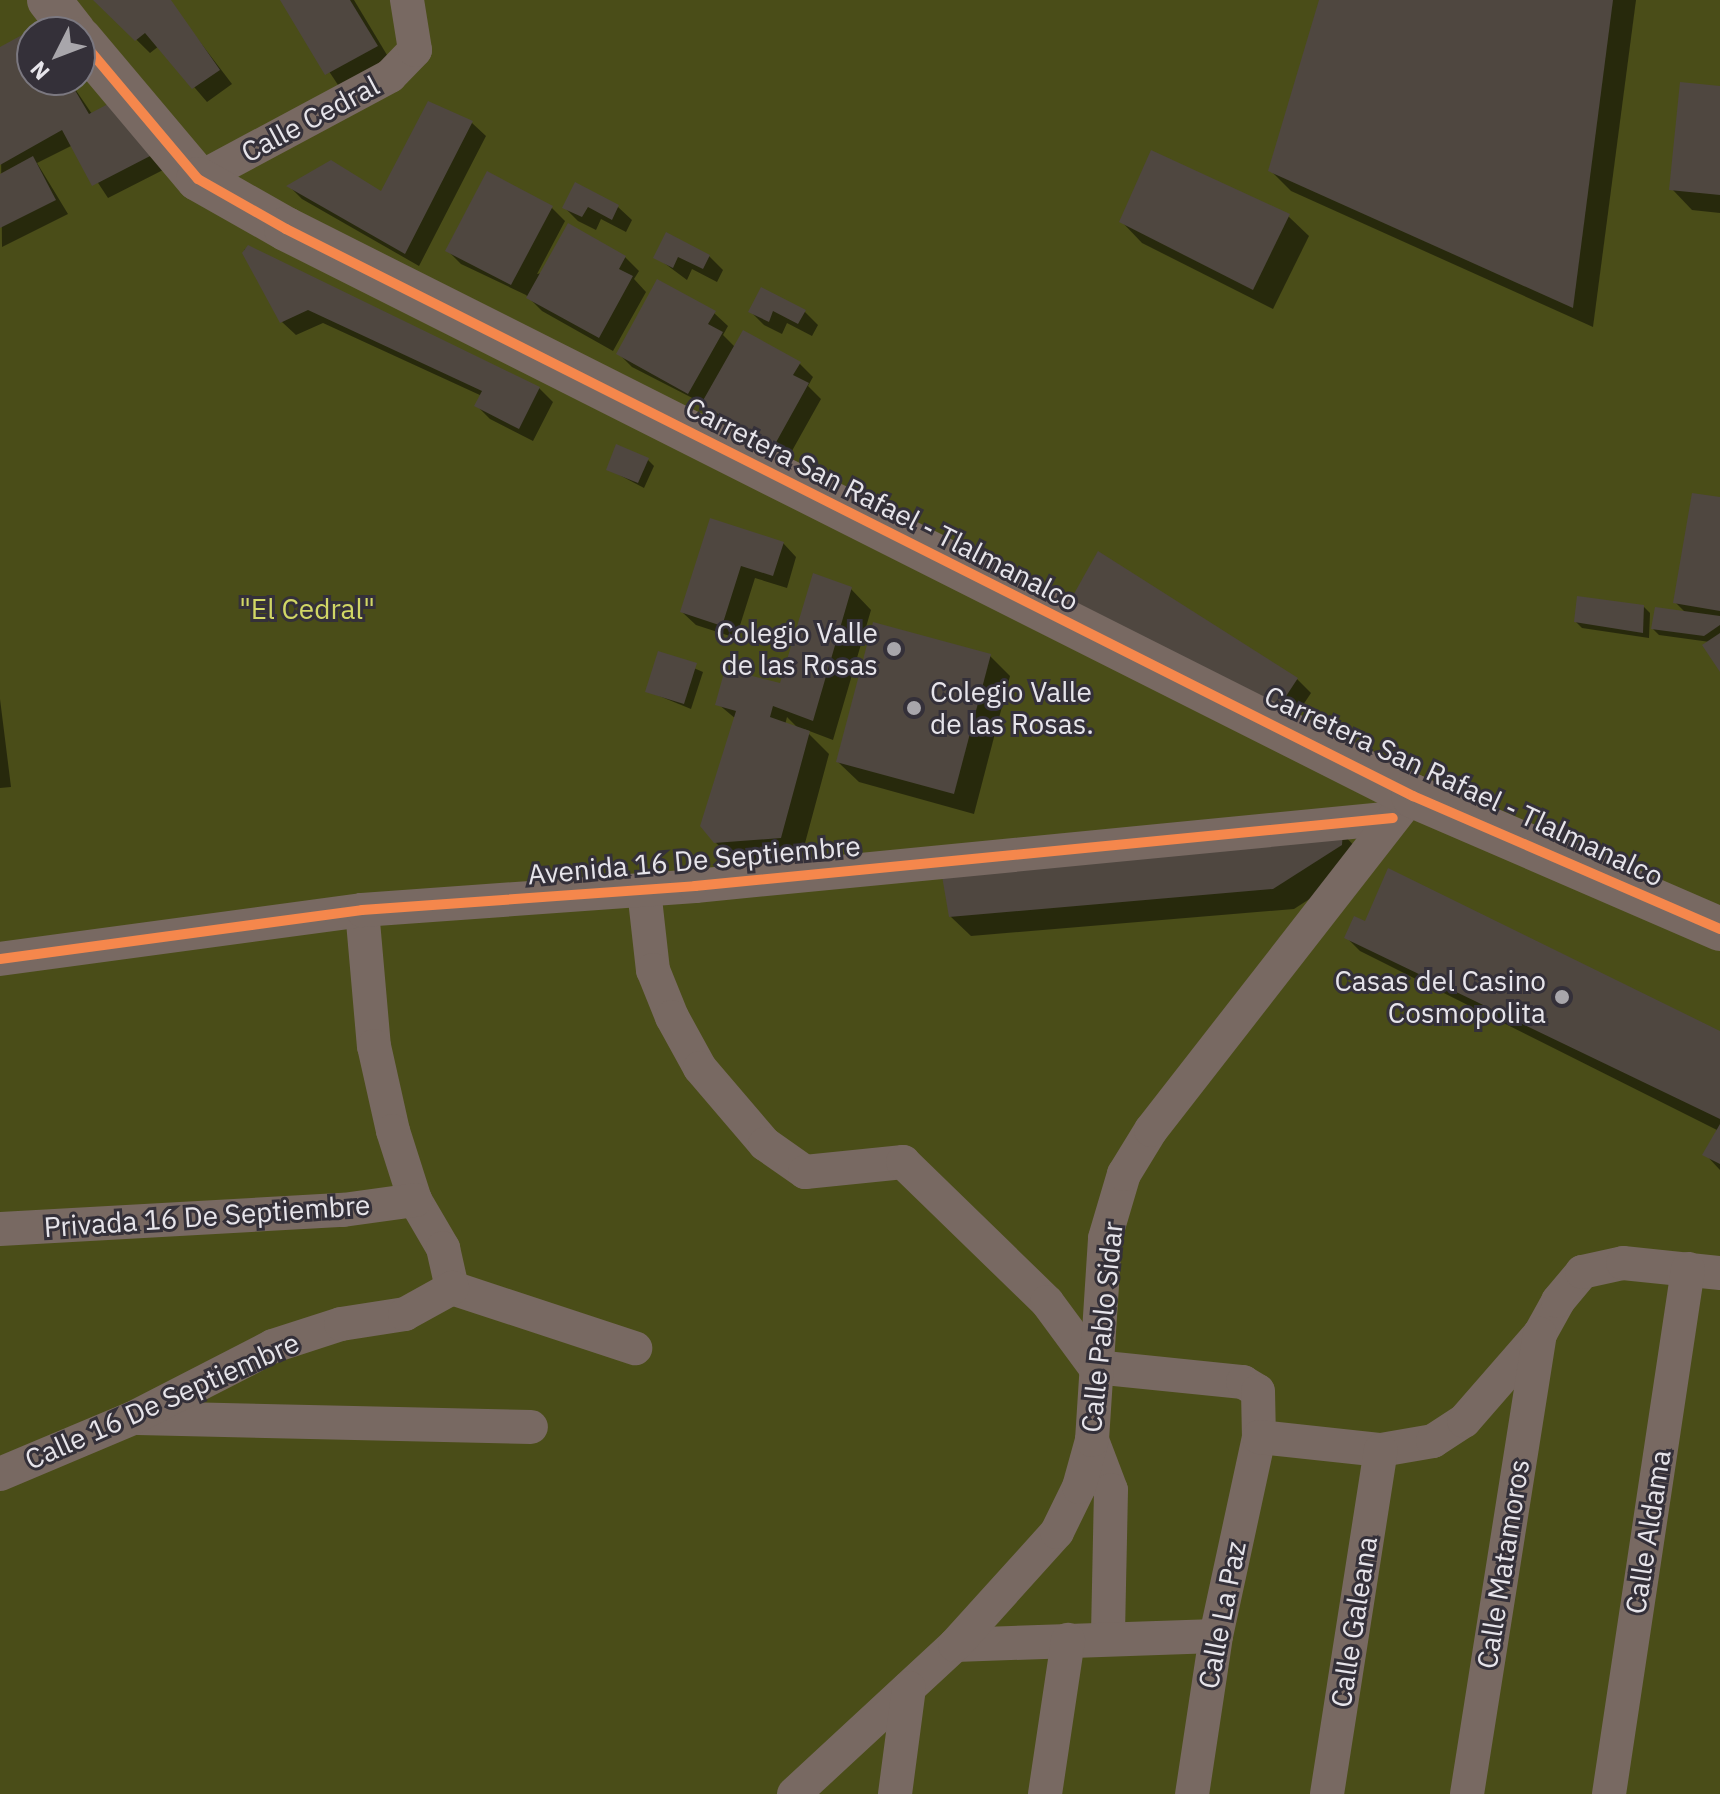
<!DOCTYPE html>
<html>
<head>
<meta charset="utf-8">
<style>
  body { margin:0 }
  #map { position:relative; width:1720px; height:1794px; overflow:hidden; background:#343237; font-family:"IBM Plex Sans",sans-serif }
  div>[style] { position:absolute }
  .green>* { inset:0; background:#4a4d18 }
  .shadow>* { inset:0; background:#0007 }
  .building>* { inset:0; background:#4f4740 }
  .minor>* { height:34px; margin:-17px; padding:0 17px; transform-origin:17px; border-radius:17px; background:#786962 }
  .tertiary>* { height:44px; margin:-22px; padding:0 22px; transform-origin:22px; border-radius:22px; background:#786962 }
  .cycleway>* { height:10px; margin:-5px; padding:0 5px; transform-origin:5px; border-radius:5px; background:#f5874c }
  .dots>* { width:22px; height:22px; translate:-50% -50%; box-sizing:border-box; border:4px solid #343039; border-radius:50% }
  span { translate:-50% -50%; white-space:nowrap; text-align:center; line-height:1.15; -webkit-text-stroke:6px #343039; paint-order:stroke }
  .street-label { font-size:28px; color:#e6e4ea }
  .park-label { font-size:28px; color:#d1d765 }
  .poi-label { font-size:28px; color:#e6e4ea }
  .right { translate:-100% -50%; text-align:right }
  .left { translate:0 -50%; text-align:left }
  .north { position:absolute; left:16px; top:16px; width:80px; height:80px; box-sizing:border-box; background:#343039; border:2px solid #7b7880; border-radius:50%; rotate:228deg; font-size:22px; font-weight:700; line-height:32px; text-align:center; color:#e6e4ea }
  .north::after { content:''; display:block; margin:auto; width:28px; height:36px; background:#a8a6ab; clip-path:polygon(50% 0,100% 100%,50% 72%,0 100%) }
</style>
</head>
<body>
<div id="map">
  <div class="green">
    <div style="clip-path:polygon(evenodd,0 0,1720px 0,1720px 1794px,0 1794px,0 0,32px 32px,80px 32px,80px 80px,32px 80px,32px 32px)"></div>
  </div>
  <div class="shadow">
    <div style="clip-path:polygon(96px 0,168px 0,232px 84px,207px 102px,159px 46px,150px 53px)"></div>
    <div style="clip-path:polygon(282px 0,354px 0,390px 60px,340px 88px)"></div>
    <div style="clip-path:polygon(1321px 0,1636px 0,1593px 327px,1291px 191px,1271px 171px)"></div>
    <div style="clip-path:polygon(32px 31px,32px 80px,69px 80px,92px 114px,108px 106px,165px 169px,108px 198px,73px 145px,37px 163px,68px 214px,2px 247px,0 50px)"></div>
    <div style="clip-path:polygon(1720px 88px,1720px 213px,1692px 210px,1672px 189px)"></div>
    <div style="clip-path:polygon(428px 104px,472px 123px,486px 136px,419px 266px,302px 199px,289px 186px,382px 194px)"></div>
    <div style="clip-path:polygon(576px 185px,618px 207px,632px 220px,626px 232px,601px 219px,596px 230px,578px 221px,564px 207px)"></div>
    <div style="clip-path:polygon(551px 207px,565px 221px,537px 274px,625px 257px,639px 271px,634px 279px,646px 292px,613px 351px,542px 311px,526px 295px,461px 264px,447px 250px)"></div>
    <div style="clip-path:polygon(1288px 216px,1309px 236px,1273px 309px,1142px 243px,1122px 222px)"></div>
    <div style="clip-path:polygon(248px 247px,539px 388px,553px 402px,533px 441px,490px 419px,477px 406px,482px 396px,323px 323px,296px 335px,282px 322px,244px 250px)"></div>
    <div style="clip-path:polygon(709px 256px,723px 270px,717px 282px,692px 269px,687px 280px,656px 257px)"></div>
    <div style="clip-path:polygon(762px 289px,804px 311px,818px 325px,812px 336px,787px 323px,782px 334px,764px 325px,751px 312px)"></div>
    <div style="clip-path:polygon(714px 313px,728px 326px,723px 335px,735px 347px,800px 364px,813px 377px,808px 386px,821px 399px,788px 458px,717px 417px,704px 404px,632px 367px,618px 353px)"></div>
    <div style="clip-path:polygon(648px 460px,654px 466px,644px 488px,608px 469px)"></div>
    <div style="clip-path:polygon(1720px 499px,1720px 669px,1710px 642px,1659px 635px,1653px 629px,1687px 614px,1675px 602px)"></div>
    <div style="clip-path:polygon(712px 520px,783px 543px,796px 557px,787px 588px,755px 578px,736px 638px,696px 625px,682px 612px)"></div>
    <div style="clip-path:polygon(evenodd,851px 589px,871px 610px,833px 740px,804px 729px,829px 754px,801px 858px,755px 861px,748px 854px,730px 856px,715px 842px,736px 719px,718px 704px,781px 686px,851px 589px,787px 717px,800px 730px,785px 725px,787px 717px)"></div>
    <div style="clip-path:polygon(1644px 607px,1650px 613px,1649px 638px,1582px 628px,1576px 622px)"></div>
    <div style="clip-path:polygon(1082px 622px,1297px 679px,1311px 693px,1289px 726px)"></div>
    <div style="clip-path:polygon(659px 653px,703px 672px,691px 709px,647px 691px)"></div>
    <div style="clip-path:polygon(990px 656px,1010px 676px,974px 814px,859px 782px,838px 762px)"></div>
    <div style="clip-path:polygon(0 699px,11px 787px,0 788px)"></div>
    <div style="clip-path:polygon(1342px 833px,1362px 854px,1362px 865px,1294px 909px,971px 936px,950px 916px)"></div>
    <div style="clip-path:polygon(1389px 871px,1720px 1033px,1720px 1170px,1705px 1154px,1717px 1130px,1360px 951px,1346px 937px,1366px 924px)"></div>
  </div>
  <div class="building">
    <div style="clip-path:polygon(93px 0,171px 0,220px 70px,192px 89px,145px 33px,135px 41px)"></div>
    <div style="clip-path:polygon(280px 0,350px 0,378px 46px,325px 75px)"></div>
    <div style="clip-path:polygon(1319px 0,1613px 0,1573px 308px,1268px 171px)"></div>
    <div style="clip-path:polygon(33px 29px,32px 80px,69px 80px,89px 114px,108px 104px,154px 154px,92px 186px,62px 130px,0 165px,0 47px)"></div>
    <div style="clip-path:polygon(1680px 82px,1720px 86px,1720px 195px,1669px 190px)"></div>
    <div style="clip-path:polygon(428px 101px,473px 121px,405px 254px,286px 186px,331px 160px,381px 191px)"></div>
    <div style="clip-path:polygon(1151px 150px,1290px 214px,1253px 290px,1119px 222px)"></div>
    <div style="clip-path:polygon(33px 156px,56px 200px,0 228px,0 174px)"></div>
    <div style="clip-path:polygon(487px 171px,553px 206px,511px 285px,445px 251px)"></div>
    <div style="clip-path:polygon(575px 182px,619px 205px,612px 220px,588px 207px,582px 217px,562px 208px)"></div>
    <div style="clip-path:polygon(568px 223px,626px 256px,619px 269px,633px 276px,599px 338px,526px 298px)"></div>
    <div style="clip-path:polygon(666px 232px,710px 255px,703px 269px,678px 257px,673px 268px,653px 258px)"></div>
    <div style="clip-path:polygon(248px 245px,540px 387px,519px 429px,474px 406px,482px 391px,308px 310px,280px 323px,242px 253px)"></div>
    <div style="clip-path:polygon(657px 279px,716px 311px,708px 324px,723px 332px,688px 394px,616px 354px)"></div>
    <div style="clip-path:polygon(761px 287px,806px 310px,798px 324px,773px 311px,769px 322px,748px 312px)"></div>
    <div style="clip-path:polygon(743px 330px,801px 362px,793px 375px,809px 383px,774px 446px,701px 404px)"></div>
    <div style="clip-path:polygon(616px 444px,649px 458px,638px 483px,606px 470px)"></div>
    <div style="clip-path:polygon(1692px 493px,1720px 497px,1720px 611px,1673px 603px)"></div>
    <div style="clip-path:polygon(710px 518px,784px 542px,773px 576px,741px 566px,722px 626px,680px 612px)"></div>
    <div style="clip-path:polygon(1098px 551px,1298px 678px,1275px 713px,1066px 608px)"></div>
    <div style="clip-path:polygon(813px 573px,852px 587px,813px 721px,773px 706px,770px 717px,810px 731px,781px 838px,714px 843px,700px 826px,736px 711px,715px 705px,725px 669px,780px 683px)"></div>
    <div style="clip-path:polygon(1577px 596px,1644px 605px,1643px 633px,1574px 622px)"></div>
    <div style="clip-path:polygon(1655px 607px,1720px 616px,1720px 625px,1704px 636px,1651px 629px)"></div>
    <div style="clip-path:polygon(873px 622px,991px 654px,954px 794px,836px 762px)"></div>
    <div style="clip-path:polygon(1720px 633px,1720px 672px,1702px 645px)"></div>
    <div style="clip-path:polygon(658px 651px,697px 663px,684px 704px,645px 692px)"></div>
    <div style="clip-path:polygon(1343px 831px,1342px 845px,1273px 889px,949px 917px,941px 870px)"></div>
    <div style="clip-path:polygon(1388px 868px,1720px 1031px,1720px 1119px,1344px 938px,1354px 916px,1365px 921px)"></div>
    <div style="clip-path:polygon(1720px 1124px,1720px 1164px,1702px 1155px)"></div>
  </div>
  <div class="minor">
    <div style="left:198px;top:179px;width:218px;rotate:-28.2deg"></div>
    <div style="left:390px;top:76px;width:36px;rotate:-46deg"></div>
    <div style="left:415px;top:50px;width:51px;rotate:-99.1deg"></div>
    <div style="left:644px;top:890px;width:81px;rotate:83.6deg"></div>
    <div style="left:653px;top:970px;width:51px;rotate:68deg"></div>
    <div style="left:672px;top:1017px;width:58px;rotate:61.2deg"></div>
    <div style="left:700px;top:1068px;width:100px;rotate:49.5deg"></div>
    <div style="left:765px;top:1144px;width:49px;rotate:35deg"></div>
    <div style="left:805px;top:1172px;width:99px;rotate:-5.8deg"></div>
    <div style="left:903px;top:1162px;width:201px;rotate:44.2deg"></div>
    <div style="left:1047px;top:1302px;width:81px;rotate:53.6deg"></div>
    <div style="left:1095px;top:1367px;width:149px;rotate:5.8deg"></div>
    <div style="left:1243px;top:1382px;width:17px;rotate:31deg"></div>
    <div style="left:1258px;top:1391px;width:46px;rotate:88.8deg"></div>
    <div style="left:1259px;top:1437px;width:204px;rotate:102.2deg"></div>
    <div style="left:1216px;top:1636px;width:160px;rotate:98.6deg"></div>
    <div style="left:362px;top:910px;width:137px;rotate:85deg"></div>
    <div style="left:374px;top:1046px;width:87px;rotate:77.4deg"></div>
    <div style="left:393px;top:1131px;width:72px;rotate:72.3deg"></div>
    <div style="left:415px;top:1200px;width:56px;rotate:59.7deg"></div>
    <div style="left:443px;top:1248px;width:41px;rotate:77.3deg"></div>
    <div style="left:0;top:959px;width:365px;rotate:-7.7deg"></div>
    <div style="left:362px;top:910px;width:334px;rotate:-4.1deg"></div>
    <div style="left:695px;top:886px;width:701px;rotate:-5.56deg"></div>
    <div style="left:0;top:1229px;width:344px;rotate:-3.2deg"></div>
    <div style="left:343px;top:1210px;width:73px;rotate:-7.9deg"></div>
    <div style="left:452px;top:1288px;width:193px;rotate:18.2deg"></div>
    <div style="left:138px;top:1418px;width:393px;rotate:1.3deg"></div>
    <div style="left:1259px;top:1437px;width:123px;rotate:6.1deg"></div>
    <div style="left:1381px;top:1450px;width:53px;rotate:-9.8deg"></div>
    <div style="left:1433px;top:1441px;width:37px;rotate:-33deg"></div>
    <div style="left:1464px;top:1421px;width:116px;rotate:-48.9deg"></div>
    <div style="left:1540px;top:1334px;width:38px;rotate:-61deg"></div>
    <div style="left:1558px;top:1301px;width:38px;rotate:-50deg"></div>
    <div style="left:1582px;top:1272px;width:42px;rotate:-12.4deg"></div>
    <div style="left:1623px;top:1263px;width:98px;rotate:5.9deg"></div>
    <div style="left:1092px;top:1440px;width:53px;rotate:69.2deg"></div>
    <div style="left:1111px;top:1490px;width:146px;rotate:91.2deg"></div>
    <div style="left:0;top:1474px;width:144px;rotate:-22.8deg"></div>
    <div style="left:133px;top:1418px;width:157px;rotate:-27.2deg"></div>
    <div style="left:273px;top:1346px;width:71px;rotate:-17.9deg"></div>
    <div style="left:341px;top:1324px;width:65px;rotate:-8.9deg"></div>
    <div style="left:405px;top:1314px;width:54px;rotate:-29deg"></div>
    <div style="left:955px;top:1645px;width:261px;rotate:-2deg"></div>
    <div style="left:794px;top:1794px;width:219px;rotate:-42.8deg"></div>
    <div style="left:955px;top:1645px;width:152px;rotate:-47.9deg"></div>
    <div style="left:1057px;top:1532px;width:50px;rotate:-63.9deg"></div>
    <div style="left:1079px;top:1487px;width:49px;rotate:-74.5deg"></div>
    <div style="left:1092px;top:1440px;width:202px;rotate:-86.3deg"></div>
    <div style="left:1105px;top:1238px;width:67px;rotate:-73.5deg"></div>
    <div style="left:1124px;top:1174px;width:52px;rotate:-58.5deg"></div>
    <div style="left:1151px;top:1130px;width:408px;rotate:-52.1deg"></div>
    <div style="left:895px;top:1794px;width:107px;rotate:-82.5deg"></div>
    <div style="left:1045px;top:1794px;width:156px;rotate:-81.5deg"></div>
    <div style="left:1327px;top:1794px;width:348px;rotate:-81.1deg"></div>
    <div style="left:1467px;top:1794px;width:466px;rotate:-81deg"></div>
    <div style="left:1609px;top:1794px;width:531px;rotate:-81.44deg"></div>
  </div>
  <div class="tertiary">
    <div style="left:49px;top:0;width:41px;rotate:52deg"></div>
    <div style="left:80px;top:39px;width:183px;rotate:49.9deg"></div>
    <div style="left:198px;top:179px;width:101px;rotate:29.6deg"></div>
    <div style="left:286px;top:229px;width:1262px;rotate:26.71deg"></div>
    <div style="left:1413px;top:796px;width:335px;rotate:23.4deg"></div>
  </div>
  <div class="cycleway">
    <div style="left:80px;top:39px;width:183px;rotate:49.9deg"></div>
    <div style="left:198px;top:179px;width:101px;rotate:29.6deg"></div>
    <div style="left:286px;top:229px;width:1262px;rotate:26.71deg"></div>
    <div style="left:1413px;top:796px;width:335px;rotate:23.4deg"></div>
    <div style="left:0;top:959px;width:365px;rotate:-7.7deg"></div>
    <div style="left:362px;top:910px;width:334px;rotate:-4.1deg"></div>
    <div style="left:695px;top:886px;width:701px;rotate:-5.56deg"></div>
  </div>
  <div class="dots">
    <div style="left:894px;top:649px;background:#a8a6ab"></div>
    <div style="left:914px;top:708px;background:#a8a6ab"></div>
    <div style="left:1562px;top:997px;background:#a8a6ab"></div>
  </div>
  <div class="street-label">
    <span style="left:310px;top:119px;rotate:-28deg">Calle Cedral</span>
    <span style="left:882px;top:504px;rotate:27deg">Carretera San Rafael - Tlalmanalco</span>
    <span style="left:1464px;top:786px;rotate:25deg">Carretera San Rafael - Tlalmanalco</span>
    <span style="left:694px;top:860px;rotate:-5deg">Avenida 16 De Septiembre</span>
    <span style="left:207px;top:1216px;rotate:-4deg">Privada 16 De Septiembre</span>
    <span style="left:1102px;top:1327px;rotate:-84deg">Calle Pablo Sidar</span>
    <span style="left:162px;top:1401px;rotate:-24deg">Calle 16 De Septiembre</span>
    <span style="left:1648px;top:1532px;rotate:-81deg">Calle Aldama</span>
    <span style="left:1503px;top:1564px;rotate:-81deg">Calle Matamoros</span>
    <span style="left:1222px;top:1615px;rotate:-79deg">Calle La Paz</span>
    <span style="left:1354px;top:1622px;rotate:-81deg">Calle Galeana</span>
  </div>
  <div class="park-label">
    <span style="left:307px;top:609px">"El Cedral"</span>
  </div>
  <div class="poi-label">
    <span class="right" style="left:878px;top:649px">Colegio Valle<br>de las Rosas</span>
    <span class="left" style="left:930px;top:708px">Colegio Valle<br>de las Rosas.</span>
    <span class="right" style="left:1546px;top:997px">Casas del Casino<br>Cosmopolita</span>
  </div>
  <div class="north">N</div>
</div>
</body>
</html>
